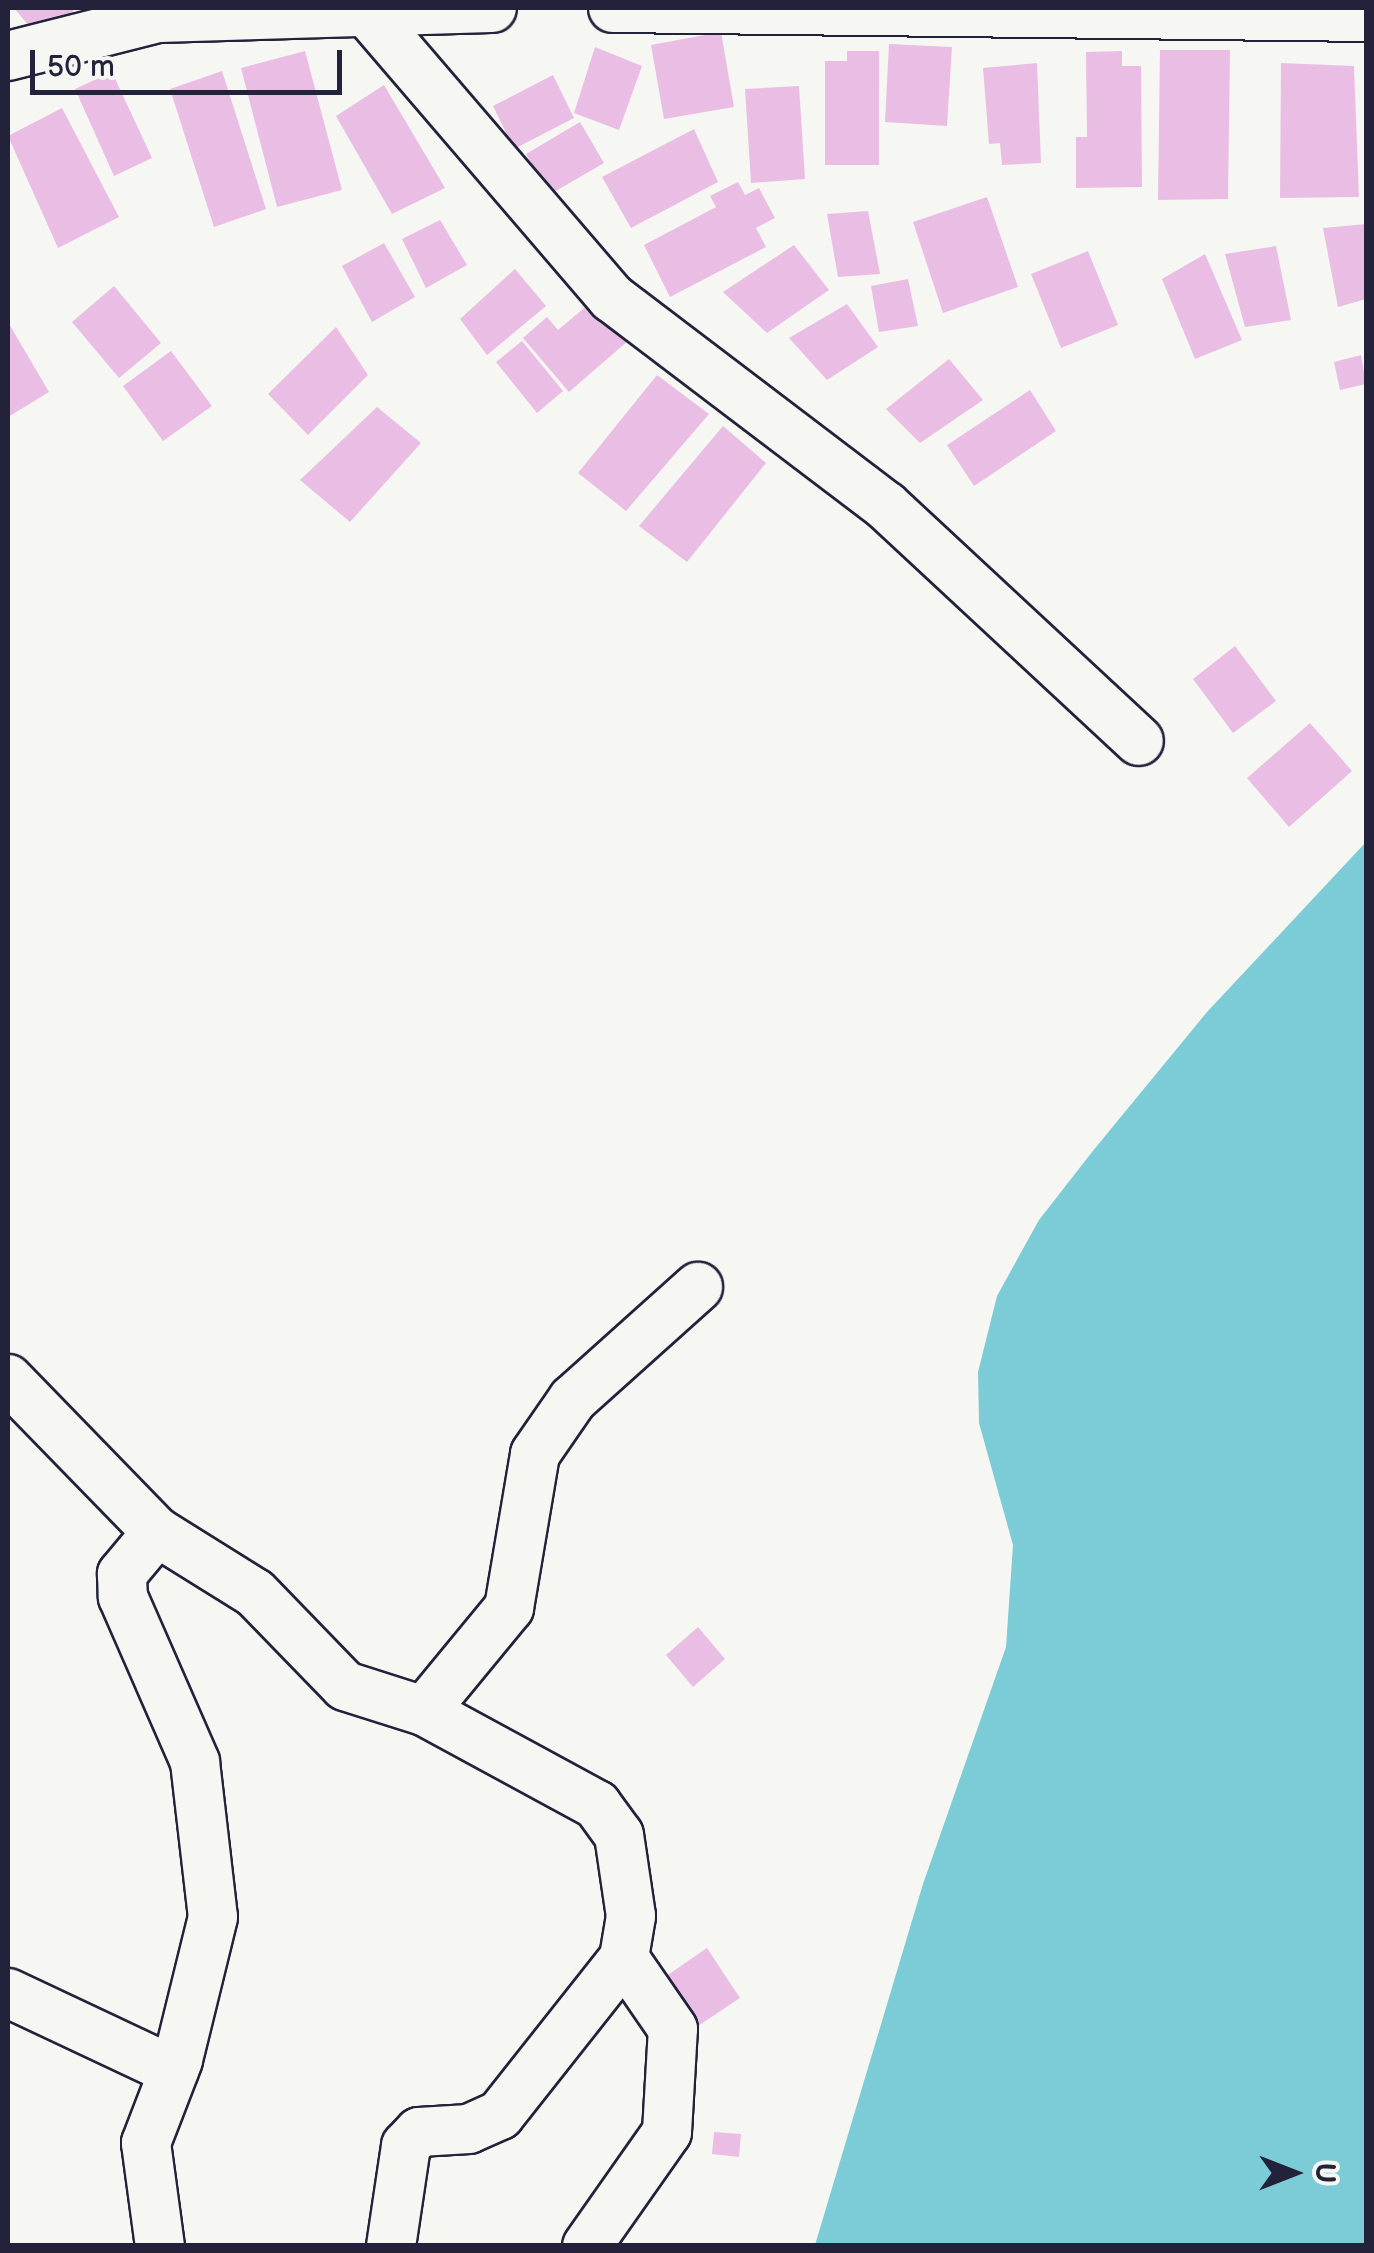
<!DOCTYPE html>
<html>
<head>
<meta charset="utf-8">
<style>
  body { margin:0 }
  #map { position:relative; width:1374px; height:2253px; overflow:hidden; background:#f6f6f2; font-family:"Balsamiq Sans",sans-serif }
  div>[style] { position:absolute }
  .water>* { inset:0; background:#7cccd7 }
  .building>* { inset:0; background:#eabee4 }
  .roads { filter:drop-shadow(2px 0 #22223b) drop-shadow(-2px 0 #22223b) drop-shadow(0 2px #22223b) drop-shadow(0 -2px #22223b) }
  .minor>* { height:48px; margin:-24px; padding:0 24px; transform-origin:24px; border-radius:24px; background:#f6f6f2 }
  span { translate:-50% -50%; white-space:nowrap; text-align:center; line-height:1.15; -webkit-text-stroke:8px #f6f6f2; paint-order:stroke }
  .frame { position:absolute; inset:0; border:10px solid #22223b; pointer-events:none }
  .north { position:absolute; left:1244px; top:2123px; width:100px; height:100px; -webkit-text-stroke:8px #f6f6f2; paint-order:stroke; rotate:90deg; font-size:28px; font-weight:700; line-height:40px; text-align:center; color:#22223b }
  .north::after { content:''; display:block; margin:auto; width:35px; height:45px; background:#22223b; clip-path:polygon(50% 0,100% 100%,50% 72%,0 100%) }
  .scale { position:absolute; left:30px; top:50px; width:312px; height:45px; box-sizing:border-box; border:5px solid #22223b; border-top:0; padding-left:12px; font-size:30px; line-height:35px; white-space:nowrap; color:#22223b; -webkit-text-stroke:8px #f6f6f2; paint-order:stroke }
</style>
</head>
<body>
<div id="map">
  <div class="water">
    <div style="clip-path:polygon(1366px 842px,1366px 2245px,815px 2245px,923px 1884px,1006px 1647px,1013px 1545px,979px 1423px,978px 1372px,997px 1296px,1039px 1220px,1092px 1152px,1207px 1012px)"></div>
  </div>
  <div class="building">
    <div style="clip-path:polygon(14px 8px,77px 8px,39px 38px)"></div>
    <div style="clip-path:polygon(721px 32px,734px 107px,664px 119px,651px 45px)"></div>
    <div style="clip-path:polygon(889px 44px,952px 47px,947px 126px,885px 122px)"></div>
    <div style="clip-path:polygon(595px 47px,642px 66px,619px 130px,574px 113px)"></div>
    <div style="clip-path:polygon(1160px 50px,1230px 50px,1228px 199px,1158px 200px)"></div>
    <div style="clip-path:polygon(305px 51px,342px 190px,277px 207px,241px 68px)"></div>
    <div style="clip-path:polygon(847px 51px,879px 51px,879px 165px,825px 165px,825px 61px,847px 61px)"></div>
    <div style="clip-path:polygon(1122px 51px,1122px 66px,1141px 66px,1142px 187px,1076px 188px,1076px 137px,1087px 137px,1086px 52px)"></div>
    <div style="clip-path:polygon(1037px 63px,1041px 163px,1002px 165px,1000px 143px,989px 144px,983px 68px)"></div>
    <div style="clip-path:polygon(1281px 63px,1354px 66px,1359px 197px,1280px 198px)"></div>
    <div style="clip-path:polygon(222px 71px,266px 209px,214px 227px,170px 89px)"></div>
    <div style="clip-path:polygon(112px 72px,152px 158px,114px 176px,75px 89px)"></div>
    <div style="clip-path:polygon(553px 75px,574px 118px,514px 149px,493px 106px)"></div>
    <div style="clip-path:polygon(384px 85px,445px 188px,392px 214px,336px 116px)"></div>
    <div style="clip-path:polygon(799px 86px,805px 179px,751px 183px,745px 89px)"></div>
    <div style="clip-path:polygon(62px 108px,119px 217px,58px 248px,8px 136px)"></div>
    <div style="clip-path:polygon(580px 122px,604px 163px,549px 195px,526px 154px)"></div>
    <div style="clip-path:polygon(694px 129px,718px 182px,631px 228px,602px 177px)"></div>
    <div style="clip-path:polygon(738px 182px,745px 195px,759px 188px,775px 218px,756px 228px,766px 247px,670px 297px,644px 245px,716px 207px,710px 196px)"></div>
    <div style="clip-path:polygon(987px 197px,1018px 287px,943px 313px,913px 222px)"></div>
    <div style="clip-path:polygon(868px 211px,880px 274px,838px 277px,827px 214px)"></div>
    <div style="clip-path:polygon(440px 220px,467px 265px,426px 288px,402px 239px)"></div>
    <div style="clip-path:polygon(1366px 224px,1366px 299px,1338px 307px,1323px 228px)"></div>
    <div style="clip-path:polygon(384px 243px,415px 297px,372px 322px,342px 266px)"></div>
    <div style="clip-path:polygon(794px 245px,829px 290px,767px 333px,723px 292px)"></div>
    <div style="clip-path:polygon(1276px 246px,1291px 320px,1245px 327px,1225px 254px)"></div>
    <div style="clip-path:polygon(1088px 251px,1118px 325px,1061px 348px,1031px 274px)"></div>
    <div style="clip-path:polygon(1205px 254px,1242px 340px,1195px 359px,1162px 279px)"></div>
    <div style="clip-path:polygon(515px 269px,546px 306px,487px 355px,460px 319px)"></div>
    <div style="clip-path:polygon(908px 279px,918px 326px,879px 332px,871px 286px)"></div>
    <div style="clip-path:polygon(114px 286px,161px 343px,119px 378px,72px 322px)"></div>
    <div style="clip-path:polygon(595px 299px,629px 340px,569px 392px,523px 338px,547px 317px,558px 330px)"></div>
    <div style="clip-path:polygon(847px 304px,878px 347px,827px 380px,789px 338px)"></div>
    <div style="clip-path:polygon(8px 322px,49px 392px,8px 417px)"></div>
    <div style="clip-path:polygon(336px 327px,368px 375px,308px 435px,268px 394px)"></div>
    <div style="clip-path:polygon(522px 341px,563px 391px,537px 413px,496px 362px)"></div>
    <div style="clip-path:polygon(171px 351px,212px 406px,163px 441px,123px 386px)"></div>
    <div style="clip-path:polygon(1361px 355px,1366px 384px,1340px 390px,1334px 362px)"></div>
    <div style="clip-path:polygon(949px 359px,983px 400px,920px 443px,886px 409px)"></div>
    <div style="clip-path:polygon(657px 375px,709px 414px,626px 511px,578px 473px)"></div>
    <div style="clip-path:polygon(1030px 390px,1056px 431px,974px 486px,947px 445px)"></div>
    <div style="clip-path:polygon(377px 407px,421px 443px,350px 522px,300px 480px)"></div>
    <div style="clip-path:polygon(723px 426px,766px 463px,687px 562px,639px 526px)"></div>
    <div style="clip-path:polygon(1235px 646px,1276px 701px,1233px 733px,1193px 679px)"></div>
    <div style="clip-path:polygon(1310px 723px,1352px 771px,1289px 827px,1247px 778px)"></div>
    <div style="clip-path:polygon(698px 1627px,725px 1659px,693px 1687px,666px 1655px)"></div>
    <div style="clip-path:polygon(707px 1948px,740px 1998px,695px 2028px,662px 1979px)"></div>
    <div style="clip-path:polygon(714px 2132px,741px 2134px,739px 2157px,712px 2154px)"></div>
  </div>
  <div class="roads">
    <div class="minor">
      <div style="left:613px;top:8px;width:753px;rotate:0.68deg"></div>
      <div style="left:365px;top:10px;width:379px;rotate:49.4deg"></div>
      <div style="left:612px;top:298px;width:344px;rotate:37.2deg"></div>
      <div style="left:886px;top:506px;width:345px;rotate:42.9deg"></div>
      <div style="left:8px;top:56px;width:155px;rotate:-14.2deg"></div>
      <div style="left:158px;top:18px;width:334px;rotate:-1.7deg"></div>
      <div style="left:8px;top:1379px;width:214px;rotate:45.8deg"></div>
      <div style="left:157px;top:1532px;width:115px;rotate:31.9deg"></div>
      <div style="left:255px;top:1593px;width:129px;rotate:45.9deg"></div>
      <div style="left:345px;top:1686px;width:83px;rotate:17.6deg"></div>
      <div style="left:424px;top:1711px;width:197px;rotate:28.5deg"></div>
      <div style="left:597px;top:1805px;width:37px;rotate:54deg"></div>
      <div style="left:619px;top:1835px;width:82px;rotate:81.6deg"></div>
      <div style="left:631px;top:1916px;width:43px;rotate:99.5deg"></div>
      <div style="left:624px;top:1958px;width:200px;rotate:128.3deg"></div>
      <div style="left:500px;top:2115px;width:34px;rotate:156deg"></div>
      <div style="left:469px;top:2129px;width:50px;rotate:176.6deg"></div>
      <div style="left:419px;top:2132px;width:19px;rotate:133deg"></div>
      <div style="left:406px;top:2146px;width:101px;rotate:98.5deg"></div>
      <div style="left:157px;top:1532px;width:55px;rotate:129.8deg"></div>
      <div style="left:122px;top:1574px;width:23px;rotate:88deg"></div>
      <div style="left:123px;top:1597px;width:180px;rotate:66.4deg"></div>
      <div style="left:195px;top:1762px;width:156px;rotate:83.4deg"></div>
      <div style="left:213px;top:1917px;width:147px;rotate:103.8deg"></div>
      <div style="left:178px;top:2060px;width:89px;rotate:111.1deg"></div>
      <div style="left:146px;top:2143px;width:104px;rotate:82.3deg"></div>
      <div style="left:424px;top:1711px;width:134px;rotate:-50.5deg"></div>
      <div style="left:509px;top:1608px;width:156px;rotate:-80.4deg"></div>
      <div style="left:535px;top:1454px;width:67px;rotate:-55.4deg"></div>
      <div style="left:573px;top:1399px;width:168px;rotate:-41.9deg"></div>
      <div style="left:8px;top:1993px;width:183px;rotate:25.2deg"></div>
      <div style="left:587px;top:2246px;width:139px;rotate:-54.9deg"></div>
      <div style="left:667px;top:2132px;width:103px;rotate:-86.7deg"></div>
      <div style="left:673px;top:2029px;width:86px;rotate:-124.6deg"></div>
    </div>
  </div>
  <div class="frame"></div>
  <div class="north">U</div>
  <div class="scale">50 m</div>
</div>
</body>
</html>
